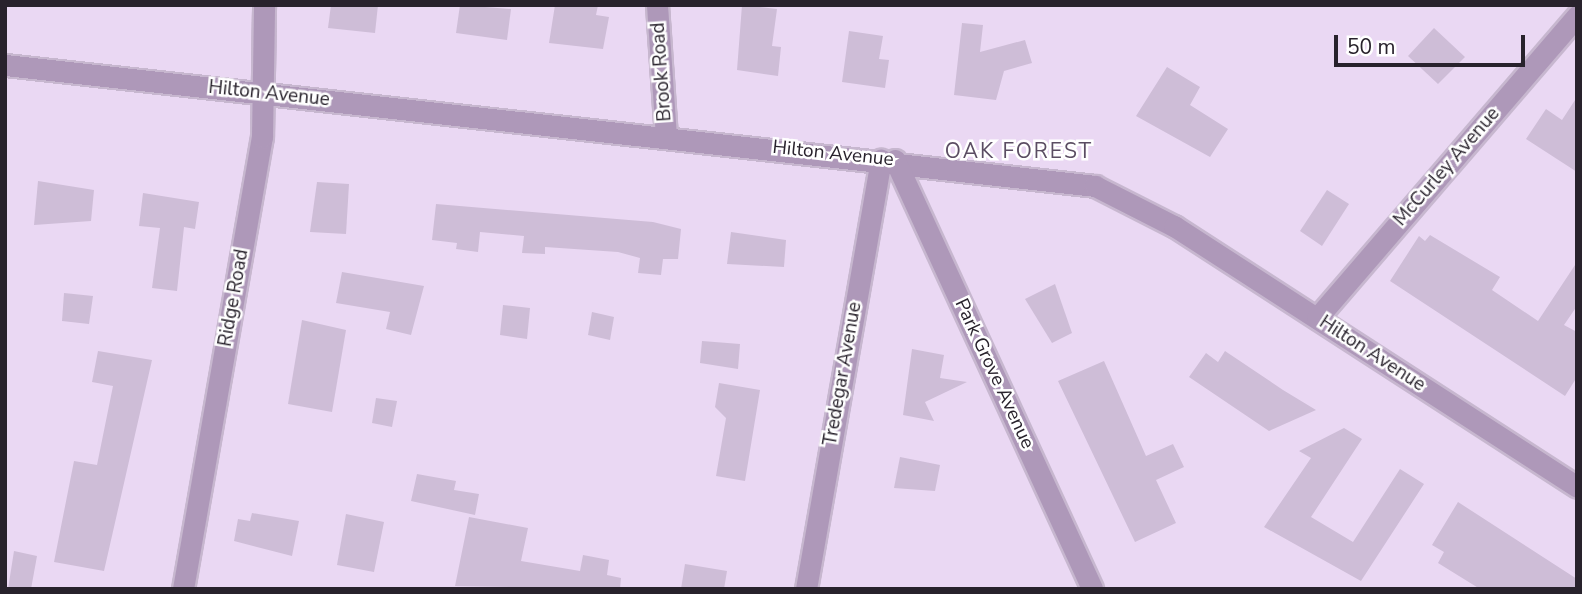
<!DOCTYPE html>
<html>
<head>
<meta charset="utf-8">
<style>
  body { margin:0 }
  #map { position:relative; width:1582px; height:594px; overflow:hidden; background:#ead8f3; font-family:"Nunito Sans",sans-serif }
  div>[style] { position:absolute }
  .building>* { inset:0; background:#cebdd7 }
  .roads { filter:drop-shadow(2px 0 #c7b7cf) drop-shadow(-2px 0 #c7b7cf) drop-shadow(0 2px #c7b7cf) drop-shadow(0 -2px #c7b7cf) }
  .street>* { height:21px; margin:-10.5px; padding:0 10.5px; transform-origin:10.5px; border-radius:10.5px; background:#ae98b9 }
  span { translate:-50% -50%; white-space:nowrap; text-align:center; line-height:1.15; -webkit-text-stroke:5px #fff; paint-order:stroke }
  .street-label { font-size:19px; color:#28222c }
  .neighbourhood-label { font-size:21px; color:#5b4d63; letter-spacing:2px }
  .frame { position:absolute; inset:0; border:7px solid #28222c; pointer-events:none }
  .scale { position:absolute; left:1334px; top:35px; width:191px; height:32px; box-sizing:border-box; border:4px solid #28222c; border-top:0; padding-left:9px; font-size:21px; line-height:24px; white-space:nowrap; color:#28222c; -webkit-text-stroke:5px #fff; paint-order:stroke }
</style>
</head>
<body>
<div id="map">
  <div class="building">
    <div style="clip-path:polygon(331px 5px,378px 5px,375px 33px,328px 28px)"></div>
    <div style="clip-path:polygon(460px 5px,511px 9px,507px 40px,456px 33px)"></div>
    <div style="clip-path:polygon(555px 5px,598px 5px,596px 15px,609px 17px,603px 49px,549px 43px)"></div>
    <div style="clip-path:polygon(742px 5px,777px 9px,772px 46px,781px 47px,778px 76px,737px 70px)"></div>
    <div style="clip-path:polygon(962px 23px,983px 25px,980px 52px,1025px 40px,1032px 63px,1004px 71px,996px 100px,954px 95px)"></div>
    <div style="clip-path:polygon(1434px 28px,1465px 57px,1438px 84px,1408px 56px)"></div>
    <div style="clip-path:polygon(849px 31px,883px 36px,879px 59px,889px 60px,885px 88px,842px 82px)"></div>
    <div style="clip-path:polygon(1167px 67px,1200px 87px,1190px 105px,1228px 129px,1210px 157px,1136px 116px)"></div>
    <div style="clip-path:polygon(1577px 97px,1577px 172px,1526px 139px,1546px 109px,1562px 120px)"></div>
    <div style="clip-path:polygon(38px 181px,94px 190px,91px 221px,34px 225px)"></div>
    <div style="clip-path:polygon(317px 182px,349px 184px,346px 234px,310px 232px)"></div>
    <div style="clip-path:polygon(1327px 190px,1349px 204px,1322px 246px,1300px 231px)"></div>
    <div style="clip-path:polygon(143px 193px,199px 202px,195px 229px,184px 227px,177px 291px,152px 288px,160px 228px,139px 226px)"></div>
    <div style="clip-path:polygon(436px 204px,653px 222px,681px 229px,678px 259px,663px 259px,661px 275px,638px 273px,640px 258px,618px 252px,545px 247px,545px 254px,522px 253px,524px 236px,480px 232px,478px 252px,456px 249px,457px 243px,432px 240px)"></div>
    <div style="clip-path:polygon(731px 232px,786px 240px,784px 267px,727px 264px)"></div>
    <div style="clip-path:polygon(1430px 235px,1500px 277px,1492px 290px,1538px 321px,1577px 262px,1577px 306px,1564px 325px,1577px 332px,1577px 377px,1565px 396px,1390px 281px,1419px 236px,1425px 241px)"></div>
    <div style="clip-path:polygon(342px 272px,424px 286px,411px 335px,386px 329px,390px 312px,336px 303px)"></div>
    <div style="clip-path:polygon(1055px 284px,1072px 333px,1052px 343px,1025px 299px)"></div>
    <div style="clip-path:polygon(64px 293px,93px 296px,89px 324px,62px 321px)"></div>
    <div style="clip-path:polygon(503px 305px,530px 308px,527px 339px,500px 335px)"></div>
    <div style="clip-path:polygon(592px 312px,614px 317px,610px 340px,588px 335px)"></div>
    <div style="clip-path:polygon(302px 320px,346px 330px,332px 412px,288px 404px)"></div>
    <div style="clip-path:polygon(702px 341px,740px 344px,738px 369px,700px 363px)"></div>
    <div style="clip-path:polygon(912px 349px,944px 355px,940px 378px,967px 382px,925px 402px,934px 421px,903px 415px)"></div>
    <div style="clip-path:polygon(98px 351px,152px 360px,104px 571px,54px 562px,74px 461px,97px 465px,113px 386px,92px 382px)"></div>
    <div style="clip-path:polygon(1225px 351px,1283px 390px,1316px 410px,1269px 431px,1189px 377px,1206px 353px,1218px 362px)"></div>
    <div style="clip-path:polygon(1104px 361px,1146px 456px,1173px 444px,1184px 467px,1156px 480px,1176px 523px,1135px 542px,1058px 381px)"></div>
    <div style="clip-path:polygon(719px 383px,760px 390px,745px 481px,716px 476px,726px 418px,715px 407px)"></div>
    <div style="clip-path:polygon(376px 398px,397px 401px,392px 427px,372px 423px)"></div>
    <div style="clip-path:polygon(1344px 428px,1362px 439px,1311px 517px,1353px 542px,1400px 469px,1424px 484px,1361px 581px,1264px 527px,1311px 458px,1299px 451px)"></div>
    <div style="clip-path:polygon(900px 457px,940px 465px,935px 491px,894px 488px)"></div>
    <div style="clip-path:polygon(417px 474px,456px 481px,454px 490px,479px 494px,475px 515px,411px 501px)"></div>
    <div style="clip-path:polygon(1458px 502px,1577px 579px,1577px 589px,1480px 589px,1438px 563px,1444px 552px,1432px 545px)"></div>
    <div style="clip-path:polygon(252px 513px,299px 521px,292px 556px,234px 541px,238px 519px,250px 521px)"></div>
    <div style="clip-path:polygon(346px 514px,384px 522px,374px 572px,337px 565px)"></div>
    <div style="clip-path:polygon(469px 517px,528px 528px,521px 561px,580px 571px,583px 555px,609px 560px,607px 575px,621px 578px,620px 589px,455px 586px)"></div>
    <div style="clip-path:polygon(14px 551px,37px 556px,31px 589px,8px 589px)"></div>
    <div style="clip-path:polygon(685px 564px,727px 571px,724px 589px,681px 589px)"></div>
  </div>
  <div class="roads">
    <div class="street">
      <div style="left:657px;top:5px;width:133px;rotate:86.1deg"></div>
      <div style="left:5px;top:65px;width:1097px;rotate:6.33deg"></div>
      <div style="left:1095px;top:186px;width:89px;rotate:26.9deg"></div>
      <div style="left:1174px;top:226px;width:480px;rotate:32.9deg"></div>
      <div style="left:895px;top:160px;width:472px;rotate:65.3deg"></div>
      <div style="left:1317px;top:318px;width:399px;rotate:-49.3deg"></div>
      <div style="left:183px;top:589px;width:459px;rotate:-80.1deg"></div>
      <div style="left:262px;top:137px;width:132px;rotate:-89.1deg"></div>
      <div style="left:806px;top:589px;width:436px;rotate:-80.1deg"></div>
    </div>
  </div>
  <div class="street-label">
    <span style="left:662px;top:72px;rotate:-94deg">Brook Road</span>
    <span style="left:269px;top:94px;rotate:6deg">Hilton Avenue</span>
    <span style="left:833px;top:154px;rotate:6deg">Hilton Avenue</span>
    <span style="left:1447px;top:167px;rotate:-49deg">McCurley Avenue</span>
    <span style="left:234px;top:298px;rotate:-80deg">Ridge Road</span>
    <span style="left:1372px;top:354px;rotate:33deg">Hilton Avenue</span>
    <span style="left:843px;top:374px;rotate:-80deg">Tredegar Avenue</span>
    <span style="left:994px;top:374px;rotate:65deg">Park Grove Avenue</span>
  </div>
  <div class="neighbourhood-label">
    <span style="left:1019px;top:151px">OAK FOREST</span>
  </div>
  <div class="frame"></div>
  <div class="scale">50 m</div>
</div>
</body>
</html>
